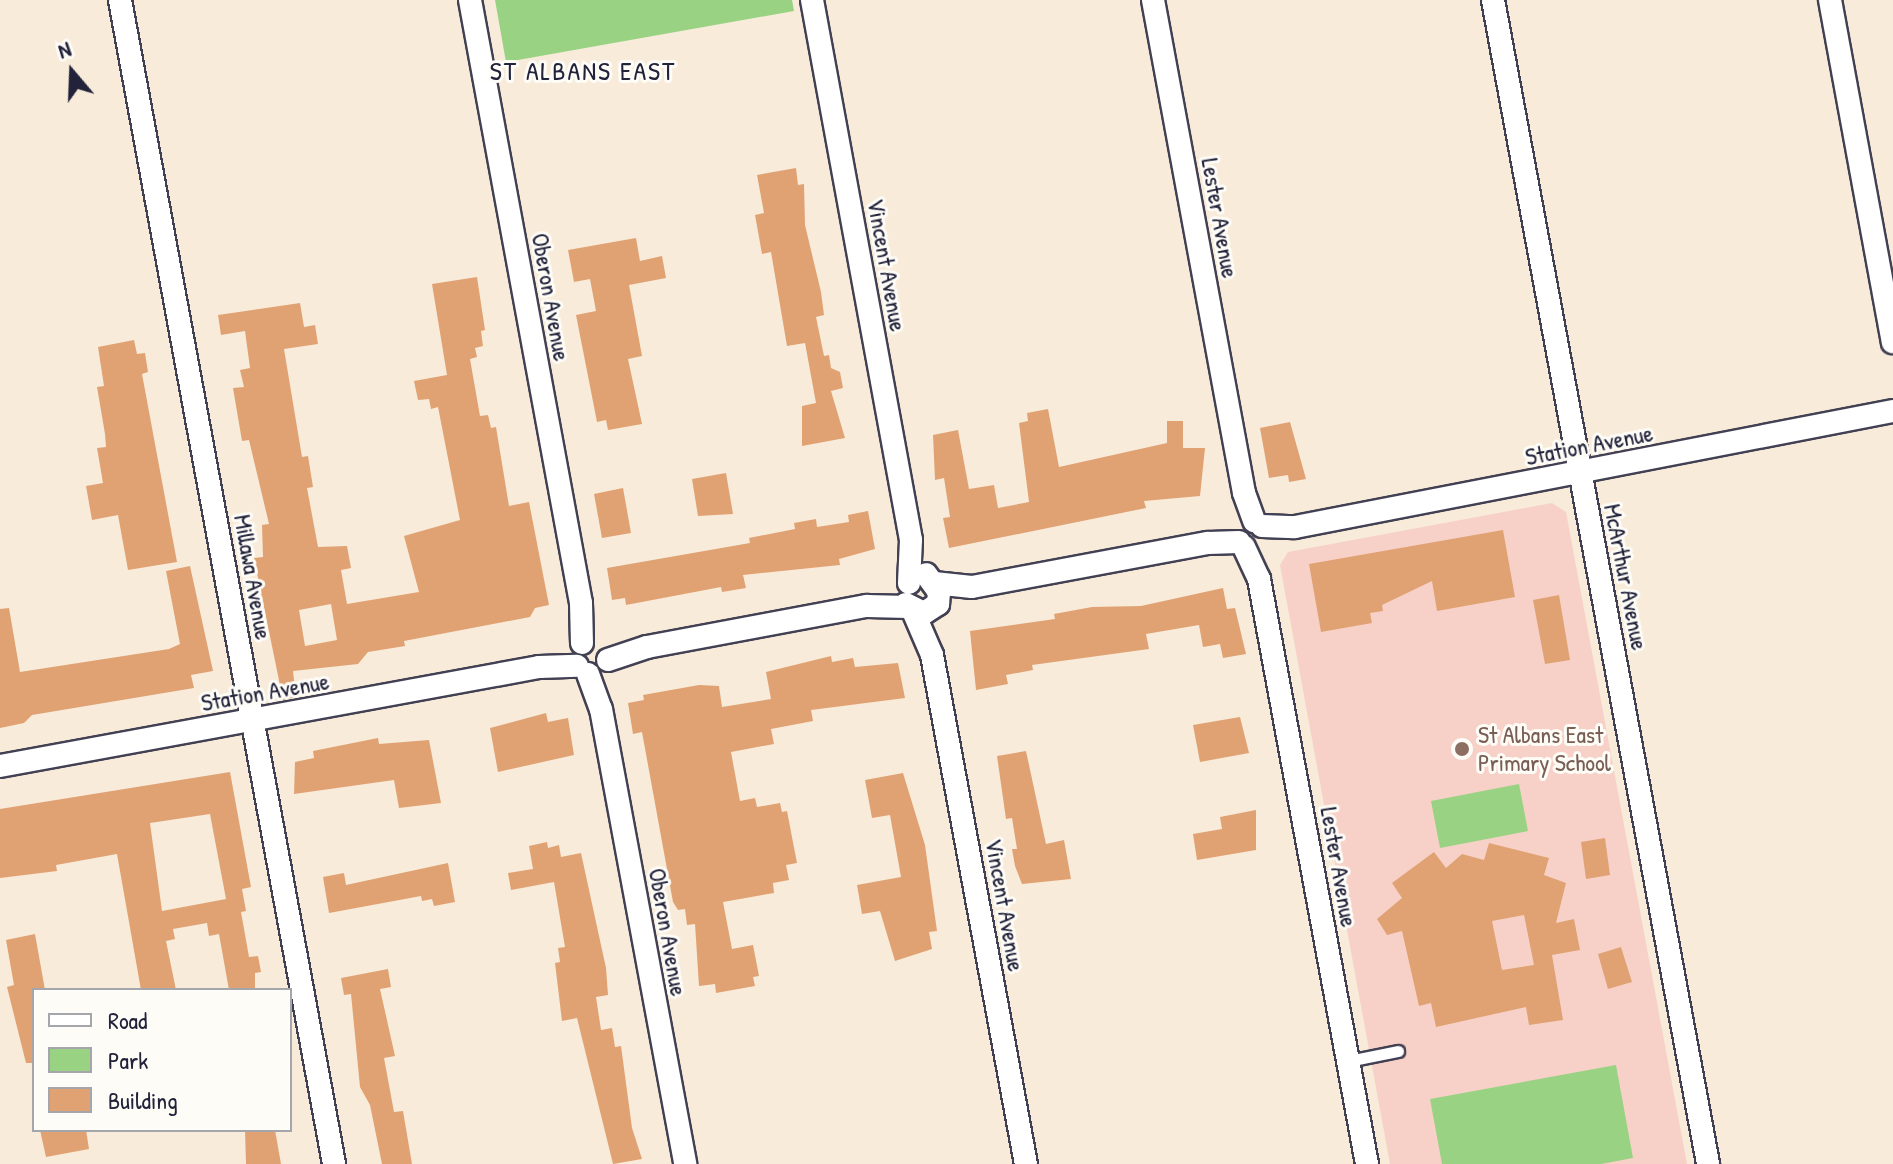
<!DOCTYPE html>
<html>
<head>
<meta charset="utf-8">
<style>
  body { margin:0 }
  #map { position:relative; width:1893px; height:1164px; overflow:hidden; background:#f8ebd9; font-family:"Patrick Hand",sans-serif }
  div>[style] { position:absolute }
  .built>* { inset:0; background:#f7d1c8 }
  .green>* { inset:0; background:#9ad284 }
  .building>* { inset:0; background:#e0a273 }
  .roads { filter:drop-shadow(2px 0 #424053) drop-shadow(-2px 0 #424053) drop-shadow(0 2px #424053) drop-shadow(0 -2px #424053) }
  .service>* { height:11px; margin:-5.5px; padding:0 5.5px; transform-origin:5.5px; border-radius:5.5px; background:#fff }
  .minor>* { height:22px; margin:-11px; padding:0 11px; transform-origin:11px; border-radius:11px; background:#fff }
  .dots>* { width:22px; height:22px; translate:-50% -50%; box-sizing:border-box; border:4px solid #fdfcf7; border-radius:50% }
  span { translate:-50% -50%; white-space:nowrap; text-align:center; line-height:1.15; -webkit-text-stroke:6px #fdfcf7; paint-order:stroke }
  .street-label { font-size:24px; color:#22223b }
  .education-label { font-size:24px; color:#785e54 }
  .left { translate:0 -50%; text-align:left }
  .neighbourhood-label { font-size:26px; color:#22223b; letter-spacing:2px }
  .legend { position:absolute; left:32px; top:988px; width:260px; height:144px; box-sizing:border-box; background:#fdfcf7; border:2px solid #a5a5ac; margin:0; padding:10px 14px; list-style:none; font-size:24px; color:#22223b }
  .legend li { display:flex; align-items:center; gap:16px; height:40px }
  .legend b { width:40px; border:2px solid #a5a5ac }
  .north { position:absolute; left:32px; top:32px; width:80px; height:80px; -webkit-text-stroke:6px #fdfcf7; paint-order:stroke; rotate:341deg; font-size:22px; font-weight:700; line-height:32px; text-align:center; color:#22223b }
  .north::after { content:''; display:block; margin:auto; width:28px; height:36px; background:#22223b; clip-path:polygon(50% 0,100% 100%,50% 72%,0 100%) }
</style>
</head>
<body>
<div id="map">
  <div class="built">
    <div style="clip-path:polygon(1552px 503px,1566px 512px,1687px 1164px,1390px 1164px,1280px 565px,1288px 552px)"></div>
  </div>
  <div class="green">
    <div style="clip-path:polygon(495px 0,792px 0,794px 11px,506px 62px)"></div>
    <div style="clip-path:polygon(1519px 784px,1528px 831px,1440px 848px,1431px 801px)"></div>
    <div style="clip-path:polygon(1616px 1065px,1633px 1158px,1601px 1164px,1442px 1164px,1430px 1099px)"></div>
  </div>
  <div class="building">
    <div style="clip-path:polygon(796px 168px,798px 185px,804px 184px,805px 225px,821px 292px,824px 315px,816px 317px,824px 356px,829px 355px,831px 368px,840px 372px,843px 388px,831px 391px,845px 438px,802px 446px,802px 406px,816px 403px,805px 343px,787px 346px,771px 252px,762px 254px,755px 215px,764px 213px,757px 175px)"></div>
    <div style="clip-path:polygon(636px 238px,640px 261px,662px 256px,666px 278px,629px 285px,642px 356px,628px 359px,642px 424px,608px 430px,606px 420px,597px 422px,576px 315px,596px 311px,590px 279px,574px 282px,568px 250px)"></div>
    <div style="clip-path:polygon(evenodd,477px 277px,485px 330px,481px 331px,483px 346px,475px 348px,477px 357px,470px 359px,480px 416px,488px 415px,491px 428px,496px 427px,509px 506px,529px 502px,549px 605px,535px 608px,530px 617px,404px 641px,405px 646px,368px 652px,358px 664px,293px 671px,296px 697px,283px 700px,254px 558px,263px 557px,262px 525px,269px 524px,249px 440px,242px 441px,233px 388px,244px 387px,240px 370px,250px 368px,245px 331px,221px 335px,218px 315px,300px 303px,304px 327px,315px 325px,318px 344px,284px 349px,302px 457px,308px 456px,313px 487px,307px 488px,318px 547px,347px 546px,351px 568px,341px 570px,347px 604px,419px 592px,404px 536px,460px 520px,438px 407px,431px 409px,429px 399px,418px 400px,414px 381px,447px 375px,432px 284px,477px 277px,331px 604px,337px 640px,305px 646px,299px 610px,331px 604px)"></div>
    <div style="clip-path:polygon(134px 340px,137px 354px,145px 353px,148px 372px,142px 374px,177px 562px,128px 570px,118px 515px,92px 520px,86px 486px,103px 483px,97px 448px,106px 447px,105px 434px,97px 387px,104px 386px,98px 347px)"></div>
    <div style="clip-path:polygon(1048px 409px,1059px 467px,1167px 443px,1167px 421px,1183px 421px,1183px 448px,1205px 448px,1200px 496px,1144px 501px,1146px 508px,949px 548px,943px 518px,950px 517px,944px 478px,935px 480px,933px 435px,958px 430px,969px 489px,994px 485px,998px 508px,1029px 502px,1019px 423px,1028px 421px,1027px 413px)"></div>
    <div style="clip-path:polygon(1290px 422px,1306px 479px,1289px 482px,1288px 475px,1269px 478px,1260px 428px)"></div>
    <div style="clip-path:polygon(726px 473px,733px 514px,698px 516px,692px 479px)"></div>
    <div style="clip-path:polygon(623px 488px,631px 533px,602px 538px,594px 494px)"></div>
    <div style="clip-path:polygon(868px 511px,875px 549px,839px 559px,840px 565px,743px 575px,746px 588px,722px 592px,721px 587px,626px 605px,625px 598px,612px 600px,607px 568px,750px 543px,749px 538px,795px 529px,794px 523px,816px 519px,817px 527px,849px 522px,848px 515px)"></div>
    <div style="clip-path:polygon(1503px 530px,1515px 597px,1437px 611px,1432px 581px,1382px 605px,1383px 611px,1370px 613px,1372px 623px,1321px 632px,1309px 564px)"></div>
    <div style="clip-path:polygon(190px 566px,213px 671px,191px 675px,194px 688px,32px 715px,24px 723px,0 728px,0 609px,9px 608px,20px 672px,169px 649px,180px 644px,166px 571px)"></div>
    <div style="clip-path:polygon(1223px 588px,1227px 609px,1235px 608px,1246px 654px,1223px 658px,1220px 644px,1203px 647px,1199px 625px,1146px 634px,1149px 649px,1032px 665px,1033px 670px,1006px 675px,1008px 684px,976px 690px,970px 631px,1055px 619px,1054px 614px,1092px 607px,1141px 606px)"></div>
    <div style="clip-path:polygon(1559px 595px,1570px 660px,1545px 664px,1533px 600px)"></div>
    <div style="clip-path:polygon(831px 656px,832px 662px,853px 658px,855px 667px,898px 663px,905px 698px,811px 710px,813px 721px,771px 729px,774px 744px,731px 752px,740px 801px,755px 798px,757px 807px,780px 803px,782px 812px,787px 811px,797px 863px,786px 865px,789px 880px,773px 883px,774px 893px,723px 902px,732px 949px,753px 945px,759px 976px,753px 977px,755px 986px,716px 993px,715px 984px,699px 986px,695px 924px,687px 925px,685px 909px,678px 910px,673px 902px,642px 732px,633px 734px,628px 703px,644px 700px,643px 695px,699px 685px,719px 686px,722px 707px,771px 699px,766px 672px)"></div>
    <div style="clip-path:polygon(546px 713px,548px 722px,568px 718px,574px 755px,498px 772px,490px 728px)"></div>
    <div style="clip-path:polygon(1240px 717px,1249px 753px,1200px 762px,1193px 725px)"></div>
    <div style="clip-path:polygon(378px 738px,379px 744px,429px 740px,441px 803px,399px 808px,394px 780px,294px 794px,295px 762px,314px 758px,313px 751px)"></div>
    <div style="clip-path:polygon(1026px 751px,1046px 844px,1064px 840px,1071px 879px,1022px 884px,1015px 866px,1012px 849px,1017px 849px,1012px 818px,1006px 819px,997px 756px)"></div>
    <div style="clip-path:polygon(evenodd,230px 772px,251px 887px,242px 889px,246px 911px,241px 912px,249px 957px,258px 956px,261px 972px,255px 973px,255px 990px,229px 990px,219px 934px,209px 936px,207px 923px,173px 929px,175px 939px,166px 941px,176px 990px,141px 990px,117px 854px,56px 865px,57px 871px,0 878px,0 809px,230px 772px,210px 814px,226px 899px,162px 911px,150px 823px,210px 814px)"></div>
    <div style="clip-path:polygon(903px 773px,925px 845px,937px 931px,929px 932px,932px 949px,895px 961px,880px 911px,862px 914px,857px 885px,901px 877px,890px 815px,872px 818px,865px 780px)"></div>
    <div style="clip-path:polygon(1256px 810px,1256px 850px,1197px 860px,1193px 834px,1222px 829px,1220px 817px)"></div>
    <div style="clip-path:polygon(1605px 838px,1610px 875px,1586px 879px,1581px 842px)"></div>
    <div style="clip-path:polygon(547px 842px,548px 848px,559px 845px,561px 857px,581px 853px,606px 968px,608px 995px,596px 997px,601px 1030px,612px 1028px,615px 1047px,621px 1046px,632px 1128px,642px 1159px,613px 1164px,577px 1018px,562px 1021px,555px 963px,560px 962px,558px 948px,565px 947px,554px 882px,511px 890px,508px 873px,533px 869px,529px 846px)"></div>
    <div style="clip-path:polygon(evenodd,1489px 843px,1549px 858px,1544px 875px,1566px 883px,1556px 923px,1574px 919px,1580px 950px,1552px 955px,1563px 1020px,1529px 1025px,1526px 1007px,1436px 1027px,1431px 1003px,1419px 1006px,1402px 931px,1387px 935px,1377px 919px,1402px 898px,1392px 883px,1434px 852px,1446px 868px,1462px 854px,1484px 860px,1489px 843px,1524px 915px,1534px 965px,1502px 970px,1492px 921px,1524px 915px)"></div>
    <div style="clip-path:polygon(448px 863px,455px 902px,434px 906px,432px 899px,422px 901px,421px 896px,329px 913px,323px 877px,344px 873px,346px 885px)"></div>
    <div style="clip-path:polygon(35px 934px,45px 990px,34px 990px,34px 1063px,26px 1063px,7px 987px,14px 985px,6px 940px)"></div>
    <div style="clip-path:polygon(1621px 947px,1632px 982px,1608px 989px,1598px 954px)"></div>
    <div style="clip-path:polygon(388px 969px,391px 987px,380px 989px,395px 1056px,384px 1058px,394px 1112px,403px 1111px,412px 1164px,382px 1164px,370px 1105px,360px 1087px,351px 994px,344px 995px,341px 978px)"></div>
    <div style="clip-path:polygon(40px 1130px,86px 1130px,89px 1149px,46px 1157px)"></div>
    <div style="clip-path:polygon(245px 1130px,275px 1130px,281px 1164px,246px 1164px)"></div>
  </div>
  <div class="roads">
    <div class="service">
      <div style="left:1348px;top:1061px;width:51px;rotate:-11.3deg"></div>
    </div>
    <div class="minor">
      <div style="left:120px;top:0;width:1184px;rotate:79.58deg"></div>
      <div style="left:470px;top:0;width:613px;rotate:79.57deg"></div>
      <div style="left:581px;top:603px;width:40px;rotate:88.6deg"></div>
      <div style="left:812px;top:0;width:549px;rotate:79.61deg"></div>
      <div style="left:911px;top:540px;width:43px;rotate:92.7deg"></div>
      <div style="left:1153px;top:0;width:501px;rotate:79.54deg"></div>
      <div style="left:1244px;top:493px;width:30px;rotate:70deg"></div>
      <div style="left:1493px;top:0;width:1184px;rotate:79.53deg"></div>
      <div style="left:1830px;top:0;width:348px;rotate:79.6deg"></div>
      <div style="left:1262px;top:526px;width:33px;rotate:2deg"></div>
      <div style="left:1295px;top:527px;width:609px;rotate:-10.98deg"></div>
      <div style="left:1244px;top:547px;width:35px;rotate:65deg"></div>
      <div style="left:1259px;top:579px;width:595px;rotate:79.54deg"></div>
      <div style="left:934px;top:583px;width:38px;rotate:6deg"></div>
      <div style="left:972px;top:587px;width:240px;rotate:-10.6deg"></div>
      <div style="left:1208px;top:543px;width:31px;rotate:-2deg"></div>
      <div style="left:906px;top:604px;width:20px;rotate:27deg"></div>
      <div style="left:924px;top:613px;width:17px;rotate:-33deg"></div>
      <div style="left:938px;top:604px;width:12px;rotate:-85deg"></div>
      <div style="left:939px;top:592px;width:22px;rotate:-126deg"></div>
      <div style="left:913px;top:611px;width:48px;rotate:66.6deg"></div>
      <div style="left:932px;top:655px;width:518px;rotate:79.54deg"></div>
      <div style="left:608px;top:660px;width:41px;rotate:-18.4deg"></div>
      <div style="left:647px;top:647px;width:224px;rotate:-10.6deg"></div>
      <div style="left:867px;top:606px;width:41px;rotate:1.4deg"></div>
      <div style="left:588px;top:674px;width:37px;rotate:70deg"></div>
      <div style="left:601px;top:709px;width:463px;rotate:79.5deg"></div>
      <div style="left:0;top:766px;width:548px;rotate:-10.41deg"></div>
      <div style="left:539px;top:667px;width:38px;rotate:-2deg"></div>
    </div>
  </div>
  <div class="dots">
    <div style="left:1462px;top:749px;background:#8d6e63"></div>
  </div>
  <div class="street-label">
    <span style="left:1220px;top:218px;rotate:80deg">Lester Avenue</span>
    <span style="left:887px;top:265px;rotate:80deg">Vincent Avenue</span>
    <span style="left:551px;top:297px;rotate:80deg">Oberon Avenue</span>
    <span style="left:1589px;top:445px;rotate:-11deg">Station Avenue</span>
    <span style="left:253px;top:577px;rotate:80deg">Millawa Avenue</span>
    <span style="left:1626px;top:577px;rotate:79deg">McArthur Avenue</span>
    <span style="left:265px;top:692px;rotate:-10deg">Station Avenue</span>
    <span style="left:1339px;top:867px;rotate:80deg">Lester Avenue</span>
    <span style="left:1005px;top:905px;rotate:80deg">Vincent Avenue</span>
    <span style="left:668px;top:932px;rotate:80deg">Oberon Avenue</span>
  </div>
  <div class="education-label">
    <span class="left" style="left:1478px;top:749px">St Albans East<br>Primary School</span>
  </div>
  <div class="neighbourhood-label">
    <span style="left:583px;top:71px">ST ALBANS EAST</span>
  </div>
  <ul class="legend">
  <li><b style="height:10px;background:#fff"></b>Road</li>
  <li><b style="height:22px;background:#9ad284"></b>Park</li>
  <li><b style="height:22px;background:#e0a273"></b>Building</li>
  </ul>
  <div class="north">N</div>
</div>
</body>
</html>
